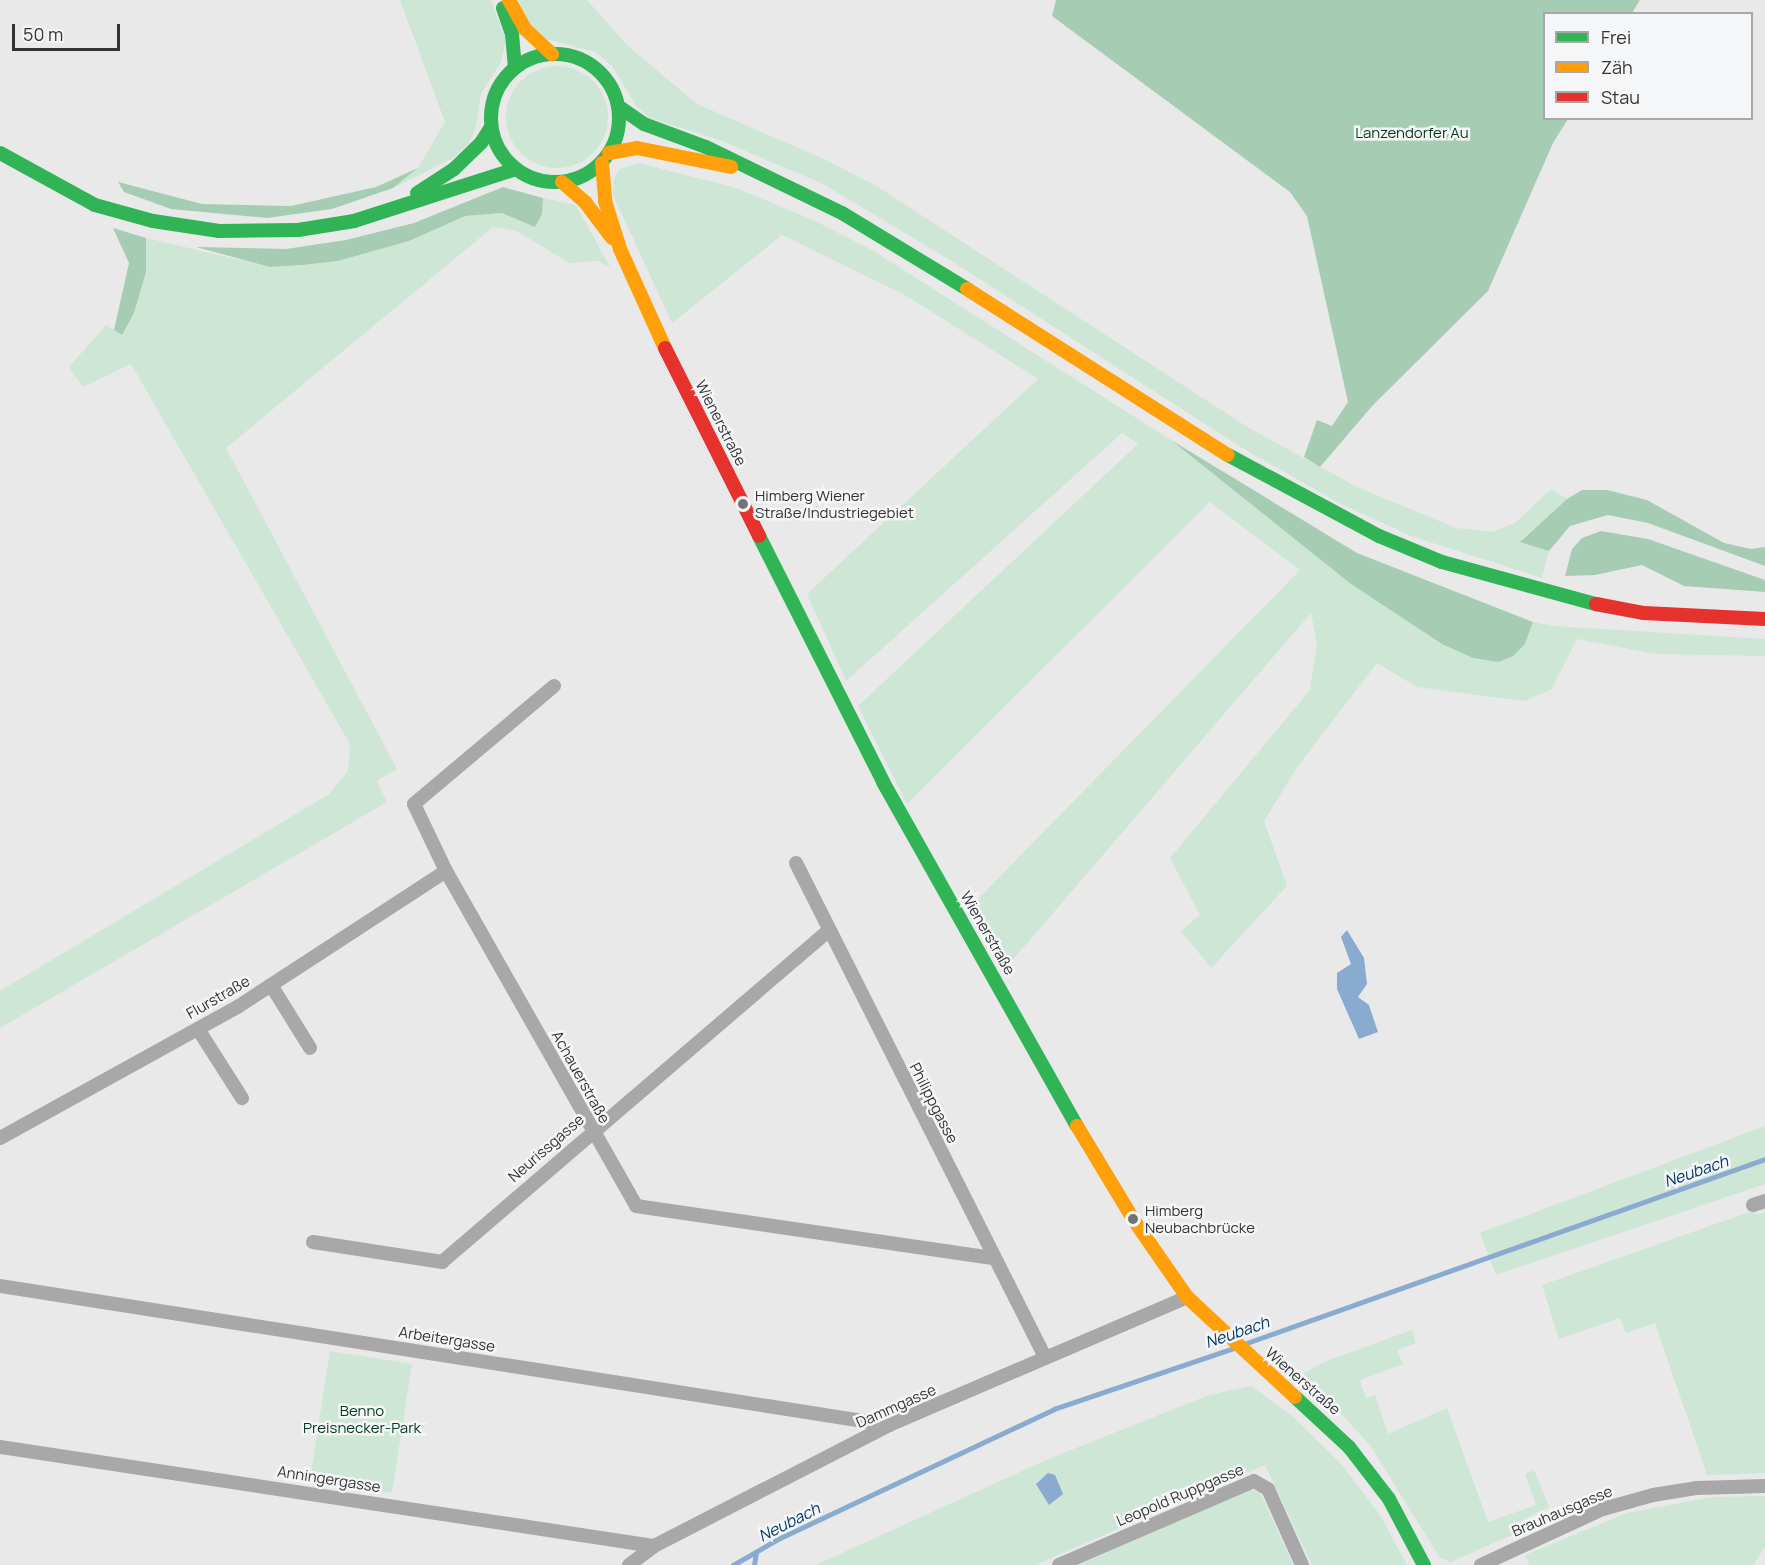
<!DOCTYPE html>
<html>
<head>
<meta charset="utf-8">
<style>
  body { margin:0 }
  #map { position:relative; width:1765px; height:1565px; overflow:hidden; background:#e9e9e9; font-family:Manrope,sans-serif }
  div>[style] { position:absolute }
  .green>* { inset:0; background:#cee6d6 }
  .round { border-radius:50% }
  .forest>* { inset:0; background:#a6ccb4 }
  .water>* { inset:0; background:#8aabd0 }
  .stream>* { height:4.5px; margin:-2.25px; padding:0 2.25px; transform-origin:2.25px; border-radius:2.25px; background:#8aabd0 }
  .street>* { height:14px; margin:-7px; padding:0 7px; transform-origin:7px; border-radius:7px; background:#a9a8a8 }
  .fast>* { height:14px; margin:-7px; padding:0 7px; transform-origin:7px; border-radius:7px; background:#30b455 }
  .fast>.ring { margin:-7px; padding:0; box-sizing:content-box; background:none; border:14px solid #30b455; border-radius:50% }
  .slow>* { height:14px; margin:-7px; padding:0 7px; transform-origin:7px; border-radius:7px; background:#ff9f0a }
  .jam>* { height:14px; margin:-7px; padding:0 7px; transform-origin:7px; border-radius:7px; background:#e5322d }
  .dots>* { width:16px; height:16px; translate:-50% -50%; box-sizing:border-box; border:3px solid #f5f6f7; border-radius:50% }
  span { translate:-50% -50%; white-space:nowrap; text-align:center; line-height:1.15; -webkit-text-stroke:5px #f5f6f7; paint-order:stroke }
  .park-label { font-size:15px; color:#00391d }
  .street-label { font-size:15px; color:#343434 }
  .poi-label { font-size:15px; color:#343434 }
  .left { translate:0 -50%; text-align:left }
  .water-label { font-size:16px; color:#053a6b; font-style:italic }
  .legend { position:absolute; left:1543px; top:12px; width:210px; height:108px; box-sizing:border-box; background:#f5f6f7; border:2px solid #a8a8a9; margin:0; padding:8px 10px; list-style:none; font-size:18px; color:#343434 }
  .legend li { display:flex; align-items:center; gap:12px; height:30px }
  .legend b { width:30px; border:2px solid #a8a8a9 }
  .scale { position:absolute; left:12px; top:24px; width:108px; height:27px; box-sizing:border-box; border:3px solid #343434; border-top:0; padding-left:8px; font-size:18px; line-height:21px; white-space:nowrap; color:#343434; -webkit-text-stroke:4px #f5f6f7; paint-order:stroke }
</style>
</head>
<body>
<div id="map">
  <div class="green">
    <div style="clip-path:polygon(400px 0,491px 0,506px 40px,501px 62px,481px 94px,476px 126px,469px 144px,453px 158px,393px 188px,418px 168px,445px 122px)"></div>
    <div style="clip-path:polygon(518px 0,587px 0,628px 46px,697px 104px,826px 160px,878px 187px,1249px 428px,1357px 487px,1456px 528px,1492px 532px,1515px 523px,1551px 489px,1567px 499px,1520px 541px,1549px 551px,1542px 578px,1411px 536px,1339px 503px,1244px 449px,950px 260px,821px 183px,722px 141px,650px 118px,637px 107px,612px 66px,595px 52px,543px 38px,529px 26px)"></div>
    <div class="round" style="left:506px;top:66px;width:102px;height:102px"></div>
    <div style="clip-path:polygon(639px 163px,736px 188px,813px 220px,872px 250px,1171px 440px,1351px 584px,1442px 644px,1525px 644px,1533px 622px,1554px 626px,1765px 639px,1765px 656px,1656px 654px,1577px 639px,1551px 690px,1524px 701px,1417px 687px,1377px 663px,1298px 766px,1264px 821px,1287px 886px,1211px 968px,1181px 931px,1200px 915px,1170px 858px,1310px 690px,1317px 644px,1311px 613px,1004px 970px,968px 909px,1300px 570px,1210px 502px,907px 804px,858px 706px,1138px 444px,1122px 433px,846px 681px,807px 594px,1038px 379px,905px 295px,782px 235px,672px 323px,613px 195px,614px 178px,620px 169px)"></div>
    <div style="clip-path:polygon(543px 198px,576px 205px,610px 267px,598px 261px,569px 263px,517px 231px,493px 227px,226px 448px,397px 769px,377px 781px,387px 802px,0 1028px,0 991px,329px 794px,348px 771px,350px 744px,131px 364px,83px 387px,69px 367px,106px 325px,122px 335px,134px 313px,146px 272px,146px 238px,270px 267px,303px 265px,338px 261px,409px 241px,465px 216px,502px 213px,535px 226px,542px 214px)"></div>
    <div style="clip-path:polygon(1765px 1126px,1765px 1184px,1496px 1275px,1480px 1233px)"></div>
    <div style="clip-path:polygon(1755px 1210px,1756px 1215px,1765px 1212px,1765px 1473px,1707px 1475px,1655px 1323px,1626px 1333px,1620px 1318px,1559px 1339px,1542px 1285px)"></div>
    <div style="clip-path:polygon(1412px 1330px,1416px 1343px,1397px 1350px,1403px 1364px,1360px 1380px,1366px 1398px,1375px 1395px,1388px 1434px,1447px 1408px,1488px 1522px,1536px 1505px,1525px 1474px,1534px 1470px,1549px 1507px,1521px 1521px,1523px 1530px,1451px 1562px,1440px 1558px,1370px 1445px,1328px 1400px,1299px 1376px,1326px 1361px)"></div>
    <div style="clip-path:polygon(330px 1351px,412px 1364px,392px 1493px,350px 1486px,346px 1478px,335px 1476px,329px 1482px,310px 1479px)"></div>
    <div style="clip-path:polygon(1251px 1386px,1292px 1416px,1342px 1465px,1380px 1515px,1407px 1565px,1312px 1565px,1265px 1465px,1035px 1565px,816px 1565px,1046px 1460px,1209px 1395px)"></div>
    <div style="clip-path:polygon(1251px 1489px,1260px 1492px,1293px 1565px,1079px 1565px)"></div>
    <div style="clip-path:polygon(1765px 1496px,1765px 1547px,1753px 1565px,1529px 1565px,1525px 1555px,1627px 1513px,1712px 1497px)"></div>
  </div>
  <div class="forest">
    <div style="clip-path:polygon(1056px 0,1640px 0,1632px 13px,1544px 14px,1544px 118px,1568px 119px,1553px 143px,1488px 291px,1373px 405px,1320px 467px,1304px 457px,1317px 420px,1332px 426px,1348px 402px,1307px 216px,1290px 192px,1052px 16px)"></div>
    <div style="clip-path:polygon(418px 168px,393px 188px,332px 209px,267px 218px,171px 209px,124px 192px,118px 182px,202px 204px,291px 206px,376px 187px)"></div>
    <div style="clip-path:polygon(503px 187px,543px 198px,542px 214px,535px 227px,502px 213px,465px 216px,409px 241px,338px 261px,303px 265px,270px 267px,196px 247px,286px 249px,346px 240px,414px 223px)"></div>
    <div style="clip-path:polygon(113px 228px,146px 238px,146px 272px,134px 313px,122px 335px,114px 330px,129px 263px)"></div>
    <div style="clip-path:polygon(1171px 440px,1357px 553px,1533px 622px,1525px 644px,1513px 656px,1499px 662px,1473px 658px,1442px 644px,1351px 584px)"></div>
    <div style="clip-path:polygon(1582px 490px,1607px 490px,1647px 500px,1724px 543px,1751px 549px,1765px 547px,1765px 566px,1648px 523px,1608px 515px,1570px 526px,1549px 551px,1520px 542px,1567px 499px)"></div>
    <div style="clip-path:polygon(1601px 531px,1648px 539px,1765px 580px,1765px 592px,1684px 586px,1642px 565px,1595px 575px,1565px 576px,1572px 549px,1582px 538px)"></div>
  </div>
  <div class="water">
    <div style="clip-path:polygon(1347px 930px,1364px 958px,1367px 984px,1358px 997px,1369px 1005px,1378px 1032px,1359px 1039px,1337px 989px,1337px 973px,1351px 964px,1341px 937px)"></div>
    <div style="clip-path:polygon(1048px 1473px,1055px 1475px,1063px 1494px,1049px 1505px,1036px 1484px)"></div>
  </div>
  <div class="stream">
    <div style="left:1244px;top:1344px;width:553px;rotate:-19.55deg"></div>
    <div style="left:733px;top:1565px;width:52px;rotate:-30deg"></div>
    <div style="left:778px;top:1539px;width:305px;rotate:-25.2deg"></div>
    <div style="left:1054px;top:1409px;width:190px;rotate:-18.7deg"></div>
    <div style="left:754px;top:1565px;width:13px;rotate:-81deg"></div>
  </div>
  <div class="street">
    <div style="left:554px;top:686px;width:183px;rotate:139.9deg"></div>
    <div style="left:414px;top:804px;width:74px;rotate:64.5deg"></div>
    <div style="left:446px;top:871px;width:385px;rotate:60.4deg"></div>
    <div style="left:636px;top:1206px;width:362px;rotate:8.3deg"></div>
    <div style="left:796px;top:863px;width:553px;rotate:63.25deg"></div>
    <div style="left:271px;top:985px;width:74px;rotate:58.2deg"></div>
    <div style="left:198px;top:1029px;width:82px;rotate:57.5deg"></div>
    <div style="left:0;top:1138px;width:273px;rotate:-28.9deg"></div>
    <div style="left:239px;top:1006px;width:247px;rotate:-33.1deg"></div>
    <div style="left:1753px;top:1205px;width:13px;rotate:-18deg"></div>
    <div style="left:313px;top:1242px;width:131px;rotate:8.8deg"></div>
    <div style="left:442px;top:1262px;width:508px;rotate:-40.61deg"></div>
    <div style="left:0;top:1286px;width:900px;rotate:8.89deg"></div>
    <div style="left:0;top:1447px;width:661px;rotate:8.61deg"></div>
    <div style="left:629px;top:1565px;width:31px;rotate:-37deg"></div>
    <div style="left:654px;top:1546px;width:264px;rotate:-27.2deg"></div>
    <div style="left:889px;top:1425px;width:324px;rotate:-23.2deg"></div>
    <div style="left:1059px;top:1565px;width:212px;rotate:-23.3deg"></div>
    <div style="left:1254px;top:1481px;width:16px;rotate:30deg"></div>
    <div style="left:1268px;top:1489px;width:83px;rotate:65.9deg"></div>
    <div style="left:1481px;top:1565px;width:134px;rotate:-24.7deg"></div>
    <div style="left:1603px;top:1509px;width:52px;rotate:-15.6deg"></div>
    <div style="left:1653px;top:1495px;width:45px;rotate:-9deg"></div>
    <div style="left:1697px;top:1488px;width:68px;rotate:-1.7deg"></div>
  </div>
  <div class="fast">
    <div style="left:503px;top:8px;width:28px;rotate:71deg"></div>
    <div style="left:512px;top:34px;width:33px;rotate:85deg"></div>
    <div class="ring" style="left:491px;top:54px;width:114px;height:114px"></div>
    <div style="left:618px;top:106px;width:32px;rotate:35deg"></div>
    <div style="left:644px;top:124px;width:66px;rotate:20.4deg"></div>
    <div style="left:706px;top:147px;width:151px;rotate:25.9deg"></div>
    <div style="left:842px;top:213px;width:146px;rotate:31.3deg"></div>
    <div style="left:0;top:153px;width:108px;rotate:28.7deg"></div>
    <div style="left:95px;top:205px;width:60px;rotate:15.4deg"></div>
    <div style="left:153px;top:221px;width:67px;rotate:8.6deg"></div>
    <div style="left:219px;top:231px;width:79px;rotate:-0.7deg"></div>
    <div style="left:298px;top:230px;width:57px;rotate:-9.1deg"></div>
    <div style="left:354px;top:221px;width:170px;rotate:-17.8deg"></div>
    <div style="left:417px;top:193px;width:44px;rotate:-33deg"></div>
    <div style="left:454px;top:169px;width:37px;rotate:-44deg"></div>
    <div style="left:481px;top:143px;width:19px;rotate:-58deg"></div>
    <div style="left:1228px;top:455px;width:171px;rotate:28.2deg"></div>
    <div style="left:1379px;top:536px;width:68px;rotate:22.4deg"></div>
    <div style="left:1442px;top:562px;width:160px;rotate:15.3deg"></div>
    <div style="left:759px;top:536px;width:275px;rotate:63.2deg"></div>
    <div style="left:883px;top:782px;width:395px;rotate:60.6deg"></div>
    <div style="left:1295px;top:1397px;width:74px;rotate:42.8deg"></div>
    <div style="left:1349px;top:1447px;width:66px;rotate:52.4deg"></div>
    <div style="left:1389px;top:1499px;width:75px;rotate:62.1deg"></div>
  </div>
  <div class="slow">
    <div style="left:509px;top:0;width:33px;rotate:61deg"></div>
    <div style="left:525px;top:29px;width:37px;rotate:43deg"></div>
    <div style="left:609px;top:153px;width:28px;rotate:-10deg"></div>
    <div style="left:637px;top:148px;width:96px;rotate:11.4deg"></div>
    <div style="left:602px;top:163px;width:38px;rotate:85deg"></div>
    <div style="left:605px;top:201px;width:50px;rotate:72.6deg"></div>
    <div style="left:620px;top:249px;width:109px;rotate:65.6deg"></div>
    <div style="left:562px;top:182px;width:30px;rotate:41deg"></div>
    <div style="left:585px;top:202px;width:45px;rotate:53.1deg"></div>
    <div style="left:967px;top:289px;width:309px;rotate:32.5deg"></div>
    <div style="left:1077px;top:1126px;width:109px;rotate:58.9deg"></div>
    <div style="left:1133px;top:1219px;width:95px;rotate:55.3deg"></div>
    <div style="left:1187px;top:1297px;width:147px;rotate:42.8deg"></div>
  </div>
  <div class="jam">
    <div style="left:665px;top:348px;width:210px;rotate:63.4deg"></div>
    <div style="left:1596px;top:604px;width:49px;rotate:10.6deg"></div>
    <div style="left:1644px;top:613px;width:121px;rotate:2.8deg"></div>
  </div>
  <div class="dots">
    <div style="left:743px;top:504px;background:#737373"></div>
    <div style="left:1133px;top:1219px;background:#737373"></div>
  </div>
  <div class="park-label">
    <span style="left:1412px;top:133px">Lanzendorfer Au</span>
    <span style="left:362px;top:1419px">Benno<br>Preisnecker-Park</span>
  </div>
  <div class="street-label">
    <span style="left:721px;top:423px;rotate:63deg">Wienerstraße</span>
    <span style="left:988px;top:933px;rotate:60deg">Wienerstraße</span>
    <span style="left:218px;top:997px;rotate:-30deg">Flurstraße</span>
    <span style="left:581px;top:1077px;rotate:61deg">Achauerstraße</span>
    <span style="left:934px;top:1103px;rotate:63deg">Philippgasse</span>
    <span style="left:546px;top:1148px;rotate:-41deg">Neurissgasse</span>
    <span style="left:447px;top:1339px;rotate:9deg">Arbeitergasse</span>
    <span style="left:1303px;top:1381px;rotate:41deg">Wienerstraße</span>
    <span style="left:896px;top:1406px;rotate:-24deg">Dammgasse</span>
    <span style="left:329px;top:1479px;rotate:9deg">Anningergasse</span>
    <span style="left:1180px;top:1495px;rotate:-23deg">Leopold Ruppgasse</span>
    <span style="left:1562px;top:1511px;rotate:-23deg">Brauhausgasse</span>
  </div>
  <div class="poi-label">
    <span class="left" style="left:755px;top:504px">Himberg Wiener<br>Straße/Industriegebiet</span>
    <span class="left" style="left:1145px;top:1219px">Himberg<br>Neubachbrücke</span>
  </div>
  <div class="water-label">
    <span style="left:1696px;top:1171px;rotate:-19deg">Neubach</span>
    <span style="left:1237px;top:1332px;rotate:-19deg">Neubach</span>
    <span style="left:789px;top:1522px;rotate:-27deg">Neubach</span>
  </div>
  <ul class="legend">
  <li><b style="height:8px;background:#30b455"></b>Frei</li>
  <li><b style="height:8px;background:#ff9f0a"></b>Zäh</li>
  <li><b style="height:8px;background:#e5322d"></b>Stau</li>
  </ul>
  <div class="scale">50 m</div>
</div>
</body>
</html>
